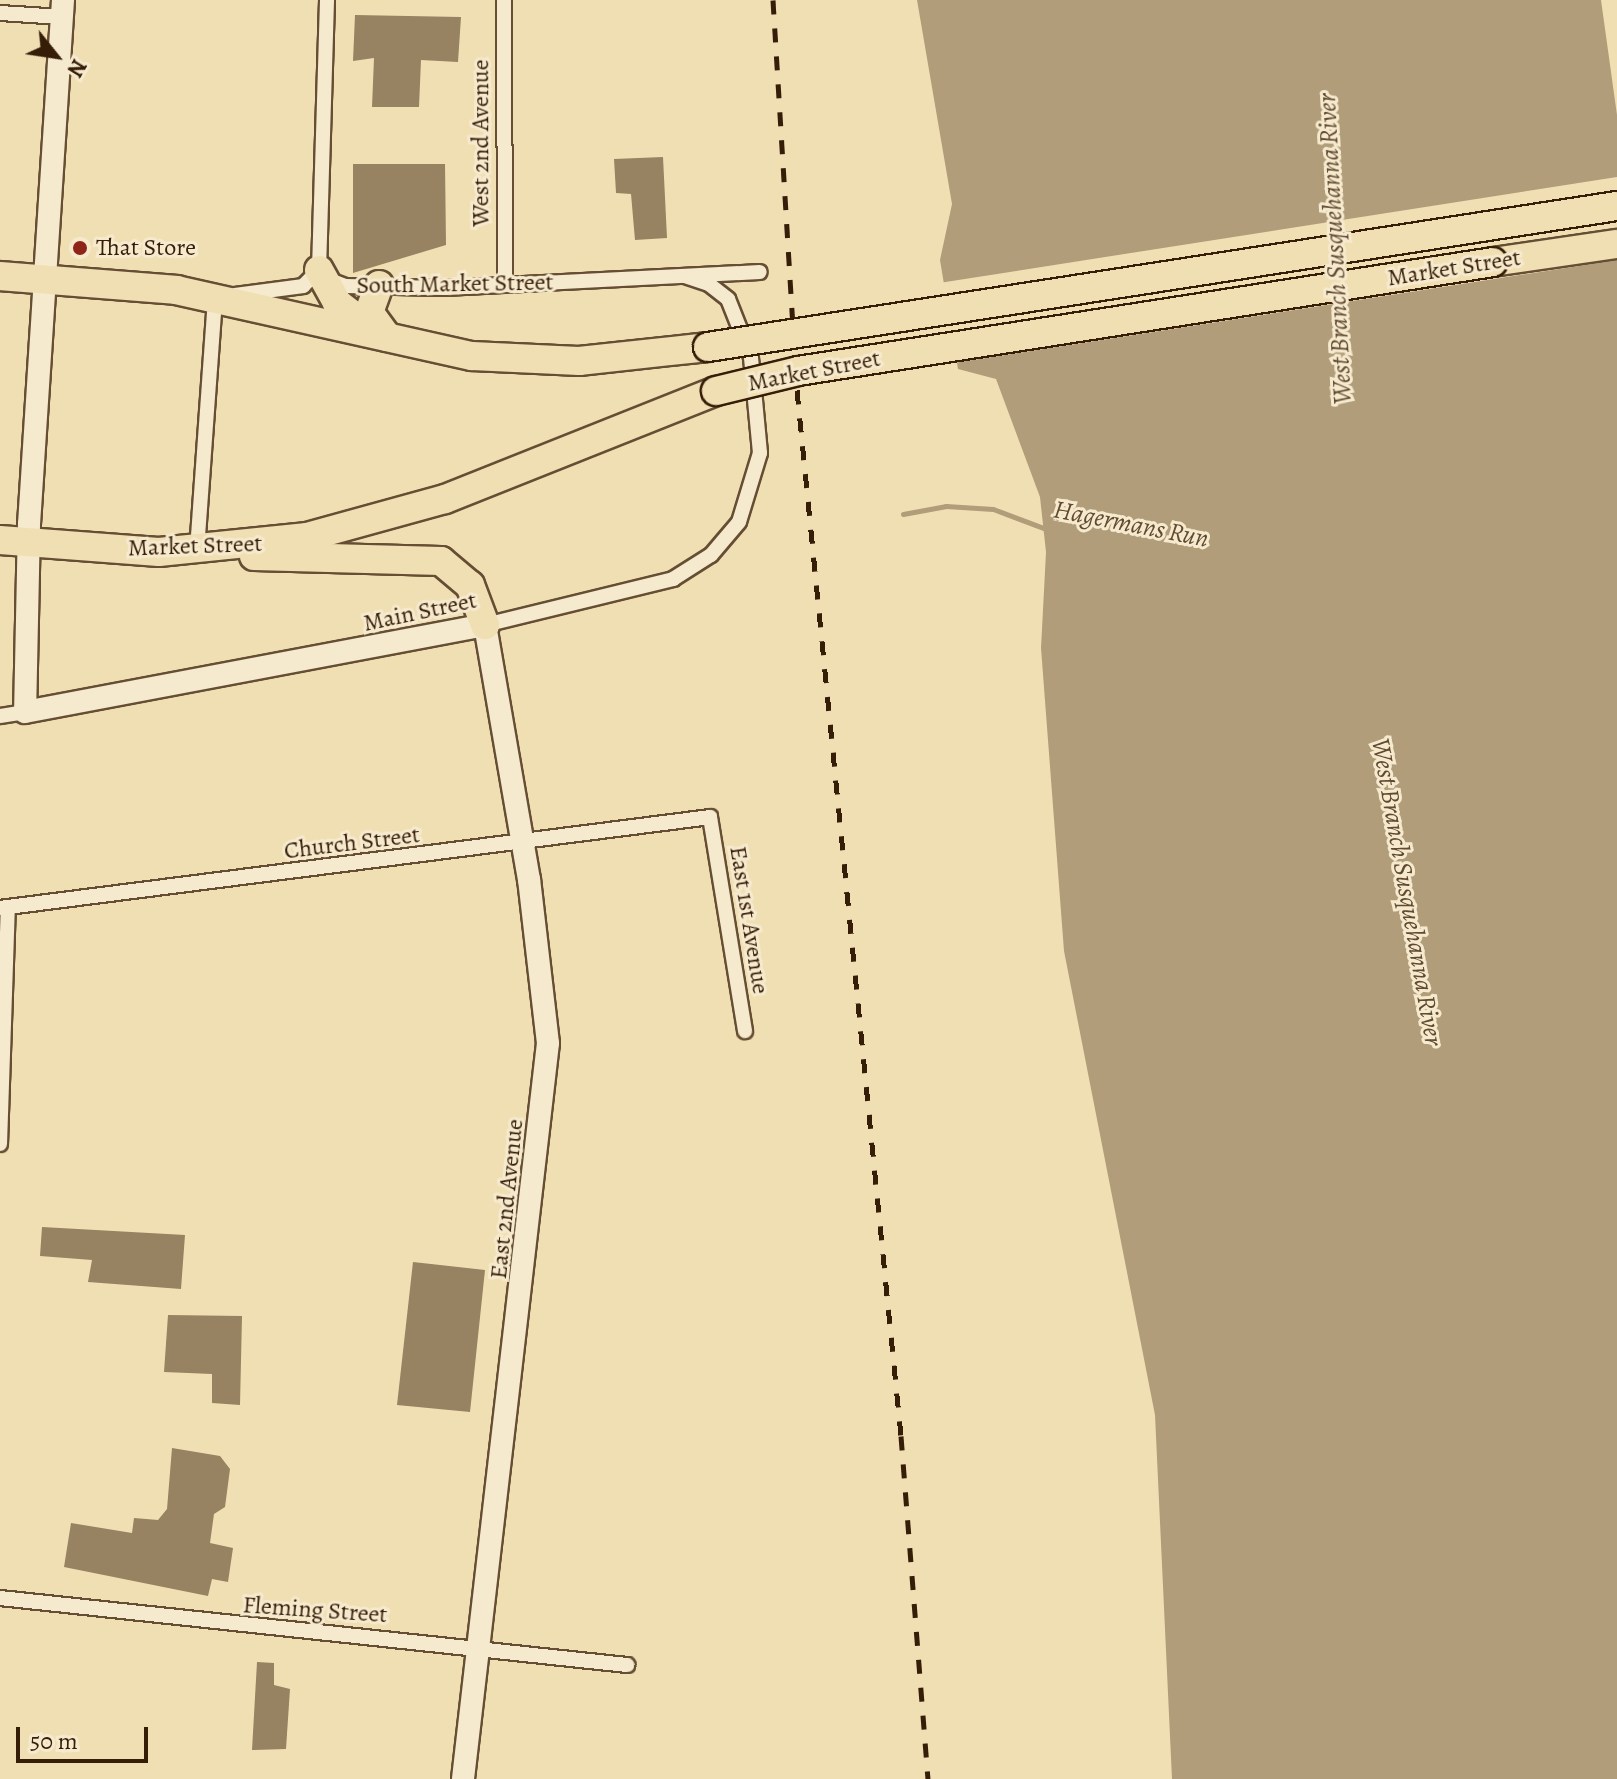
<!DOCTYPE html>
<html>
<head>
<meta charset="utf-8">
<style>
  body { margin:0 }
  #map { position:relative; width:1617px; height:1779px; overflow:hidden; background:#f1dfb4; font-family:Alegreya,serif }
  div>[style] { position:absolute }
  .water>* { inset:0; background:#b19d7a }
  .pier>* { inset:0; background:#f1dfb4 }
  .stream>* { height:5px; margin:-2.5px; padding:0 2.5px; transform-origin:2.5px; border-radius:2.5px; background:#b19d7a }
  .building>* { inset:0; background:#978261 }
  .roads { filter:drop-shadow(2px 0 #654e33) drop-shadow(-2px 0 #654e33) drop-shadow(0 2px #654e33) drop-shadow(0 -2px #654e33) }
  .street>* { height:14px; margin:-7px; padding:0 7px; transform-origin:7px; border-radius:7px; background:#f6eace }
  .secondary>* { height:22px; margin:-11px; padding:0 11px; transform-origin:11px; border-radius:11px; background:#f6eace }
  .highway>* { height:28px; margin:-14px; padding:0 14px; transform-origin:14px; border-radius:14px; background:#f1dfb4 }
  .rail>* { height:5px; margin-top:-2.5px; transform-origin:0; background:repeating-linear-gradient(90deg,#361d08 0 14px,transparent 0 28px) }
  .bridges { filter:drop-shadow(2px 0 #361d08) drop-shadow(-2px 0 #361d08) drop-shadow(0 2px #361d08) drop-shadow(0 -2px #361d08) }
  .highway-bridge>* { height:28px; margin:-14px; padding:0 14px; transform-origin:14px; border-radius:14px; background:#f1dfb4 }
  .dots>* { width:22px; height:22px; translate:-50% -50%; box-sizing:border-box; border:4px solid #f6eace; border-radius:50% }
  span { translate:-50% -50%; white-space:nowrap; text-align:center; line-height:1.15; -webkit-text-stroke:6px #f6eace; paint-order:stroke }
  .street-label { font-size:24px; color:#361d08 }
  .poi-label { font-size:24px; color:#361d08 }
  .left { translate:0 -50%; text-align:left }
  .water-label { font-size:26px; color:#614a30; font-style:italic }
  .north { position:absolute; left:16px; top:16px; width:80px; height:80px; -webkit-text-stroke:6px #f6eace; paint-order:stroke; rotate:120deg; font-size:22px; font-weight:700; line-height:32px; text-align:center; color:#361d08 }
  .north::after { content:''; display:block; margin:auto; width:28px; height:36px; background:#361d08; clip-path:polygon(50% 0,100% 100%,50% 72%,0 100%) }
  .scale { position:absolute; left:16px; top:1727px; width:132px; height:36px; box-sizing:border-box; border:4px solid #361d08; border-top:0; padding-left:10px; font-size:24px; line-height:28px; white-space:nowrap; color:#361d08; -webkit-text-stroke:6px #f6eace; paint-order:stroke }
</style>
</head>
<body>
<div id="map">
  <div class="water">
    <div style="clip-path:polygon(917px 0,1601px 0,1617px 115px,1617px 1779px,1172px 1779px,1155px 1415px,1064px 951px,1041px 648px,1046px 552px,1040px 497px,996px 379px,958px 369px,940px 260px,952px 204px)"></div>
  </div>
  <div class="pier">
    <div style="clip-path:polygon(1617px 177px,1617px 260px,953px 363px,939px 283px)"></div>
  </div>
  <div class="stream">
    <div style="left:903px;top:514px;width:44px;rotate:-10.5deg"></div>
    <div style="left:946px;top:506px;width:47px;rotate:3.7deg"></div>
    <div style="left:993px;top:509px;width:60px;rotate:20.6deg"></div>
  </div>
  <div class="building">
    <div style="clip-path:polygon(355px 15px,461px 17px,458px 62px,421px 60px,419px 107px,372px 107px,374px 58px,353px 61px)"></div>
    <div style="clip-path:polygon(663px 157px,667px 238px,635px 240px,631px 194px,616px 193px,614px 159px)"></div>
    <div style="clip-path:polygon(353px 164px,445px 164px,446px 245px,353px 273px)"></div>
    <div style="clip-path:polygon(42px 1227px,185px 1235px,181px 1289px,88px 1282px,92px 1260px,40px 1256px)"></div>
    <div style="clip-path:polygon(413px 1262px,485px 1270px,470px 1412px,397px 1405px)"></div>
    <div style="clip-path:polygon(168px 1315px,242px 1316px,240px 1405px,212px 1403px,212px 1374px,164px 1372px)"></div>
    <div style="clip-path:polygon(172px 1448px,220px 1456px,230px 1469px,225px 1507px,214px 1514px,210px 1543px,233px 1548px,228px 1582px,212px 1579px,208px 1596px,64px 1567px,71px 1523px,132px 1533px,134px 1518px,158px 1520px,167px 1509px)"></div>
    <div style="clip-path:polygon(257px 1662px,274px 1663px,274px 1685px,290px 1689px,286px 1749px,252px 1750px)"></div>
  </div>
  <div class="roads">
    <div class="street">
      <div style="left:504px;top:0;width:285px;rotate:89.8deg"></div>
      <div style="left:0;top:13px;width:62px;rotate:3.7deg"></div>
      <div style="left:319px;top:270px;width:270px;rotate:-88.3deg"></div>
      <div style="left:327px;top:279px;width:19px;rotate:21deg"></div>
      <div style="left:345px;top:286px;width:100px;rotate:1.1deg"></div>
      <div style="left:445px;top:288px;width:315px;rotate:-2.9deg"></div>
      <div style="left:235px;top:295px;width:69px;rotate:-7.5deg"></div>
      <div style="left:303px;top:286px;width:23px;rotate:-45deg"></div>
      <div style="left:197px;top:550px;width:253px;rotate:-85.9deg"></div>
      <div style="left:485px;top:625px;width:194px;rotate:-13.7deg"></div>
      <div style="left:673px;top:579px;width:45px;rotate:-32.3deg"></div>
      <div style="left:711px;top:555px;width:43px;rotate:-49.7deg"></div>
      <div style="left:739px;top:522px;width:72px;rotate:-73.1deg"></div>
      <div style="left:760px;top:453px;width:96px;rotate:-95.4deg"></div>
      <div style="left:751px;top:357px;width:62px;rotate:-111.6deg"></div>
      <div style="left:728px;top:299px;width:24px;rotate:-142deg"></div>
      <div style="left:709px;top:284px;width:26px;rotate:-162deg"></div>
      <div style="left:0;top:716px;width:25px;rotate:-9deg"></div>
      <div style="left:0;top:908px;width:716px;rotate:-7.3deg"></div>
      <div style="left:710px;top:817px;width:217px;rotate:80.7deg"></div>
      <div style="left:0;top:1144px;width:237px;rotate:-88.1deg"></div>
      <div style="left:0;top:1598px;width:631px;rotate:6.1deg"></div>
    </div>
    <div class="secondary">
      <div style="left:63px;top:0;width:525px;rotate:93.71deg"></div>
      <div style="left:29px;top:524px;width:188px;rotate:91.2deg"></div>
      <div style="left:25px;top:712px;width:468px;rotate:-10.7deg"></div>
      <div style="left:485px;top:625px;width:258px;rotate:80.2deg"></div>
      <div style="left:529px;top:879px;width:165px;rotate:83.4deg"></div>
      <div style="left:548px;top:1043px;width:741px;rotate:96.59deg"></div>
    </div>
    <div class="highway">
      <div style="left:1493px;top:262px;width:125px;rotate:-8.3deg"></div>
      <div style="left:319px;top:270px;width:38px;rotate:61deg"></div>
      <div style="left:337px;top:303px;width:48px;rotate:37.3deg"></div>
      <div style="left:0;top:276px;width:177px;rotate:4.5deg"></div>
      <div style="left:176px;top:290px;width:303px;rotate:12.6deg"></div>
      <div style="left:472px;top:356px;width:107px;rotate:2.7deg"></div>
      <div style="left:579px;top:361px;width:130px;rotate:-6.2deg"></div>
      <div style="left:379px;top:285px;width:29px;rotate:110deg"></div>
      <div style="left:369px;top:312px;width:31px;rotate:54deg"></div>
      <div style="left:0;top:540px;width:159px;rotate:4.3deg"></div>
      <div style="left:159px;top:552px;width:149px;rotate:-5.8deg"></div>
      <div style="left:307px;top:537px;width:143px;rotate:-15.4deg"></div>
      <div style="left:445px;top:499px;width:292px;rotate:-21.7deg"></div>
      <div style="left:254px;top:556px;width:187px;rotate:1.5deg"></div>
      <div style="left:441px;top:561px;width:38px;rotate:40deg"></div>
      <div style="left:470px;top:585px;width:43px;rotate:69.4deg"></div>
    </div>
  </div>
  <div class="rail">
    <div style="left:773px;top:0;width:391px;rotate:86.5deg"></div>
    <div style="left:797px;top:390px;width:1051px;rotate:84.32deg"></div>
    <div style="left:901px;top:1436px;width:344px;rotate:85.5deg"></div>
  </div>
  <div class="bridges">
    <div class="highway-bridge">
      <div style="left:708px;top:347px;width:920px;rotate:-8.82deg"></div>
      <div style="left:716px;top:391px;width:84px;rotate:-13.7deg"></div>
      <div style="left:798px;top:371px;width:703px;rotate:-8.91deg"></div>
    </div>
  </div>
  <div class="dots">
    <div style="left:80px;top:248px;background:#8f2418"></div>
  </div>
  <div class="street-label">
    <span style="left:481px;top:143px;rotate:-90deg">West 2nd Avenue</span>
    <span style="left:1454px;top:268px;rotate:-9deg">Market Street</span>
    <span style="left:455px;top:284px;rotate:-1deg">South Market Street</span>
    <span style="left:814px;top:371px;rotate:-11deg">Market Street</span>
    <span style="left:195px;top:546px;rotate:-2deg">Market Street</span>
    <span style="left:420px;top:612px;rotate:-12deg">Main Street</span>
    <span style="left:352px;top:843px;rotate:-7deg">Church Street</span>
    <span style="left:749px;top:920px;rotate:81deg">East 1st Avenue</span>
    <span style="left:507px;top:1199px;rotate:-84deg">East 2nd Avenue</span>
    <span style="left:315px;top:1610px;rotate:4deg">Fleming Street</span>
  </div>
  <div class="poi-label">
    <span class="left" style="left:96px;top:248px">That Store</span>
  </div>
  <div class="water-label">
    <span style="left:1335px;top:249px;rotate:-93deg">West Branch Susquehanna River</span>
    <span style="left:1131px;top:524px;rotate:11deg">Hagermans Run</span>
    <span style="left:1407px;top:892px;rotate:80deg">West Branch Susquehanna River</span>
  </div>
  <div class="north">N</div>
  <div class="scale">50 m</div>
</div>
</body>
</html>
